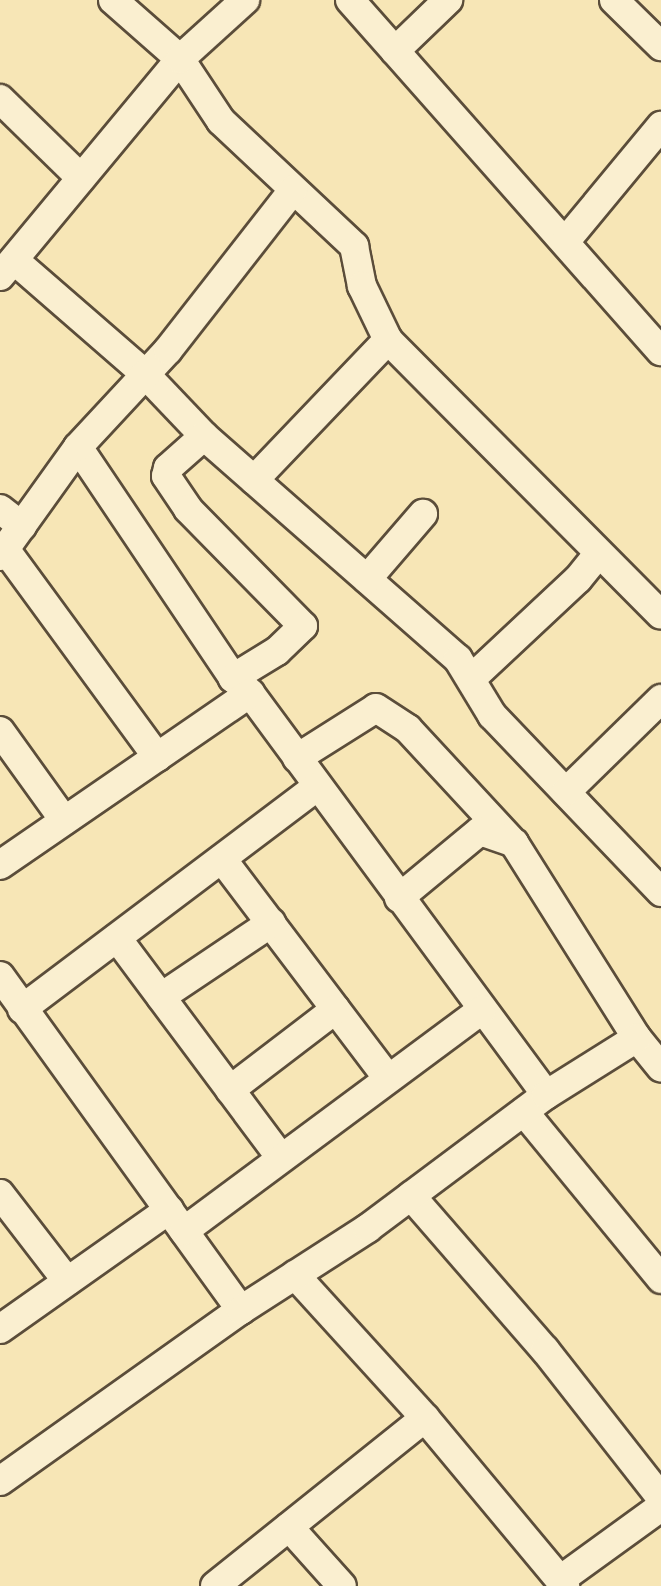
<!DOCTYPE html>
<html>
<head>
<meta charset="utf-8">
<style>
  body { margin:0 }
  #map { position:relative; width:661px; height:1586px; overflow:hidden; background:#f7e6b6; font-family:"Gentium Book Plus",serif }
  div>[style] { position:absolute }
  .roads { filter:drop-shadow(2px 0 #5b4d3a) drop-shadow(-2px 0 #5b4d3a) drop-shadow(0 2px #5b4d3a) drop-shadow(0 -2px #5b4d3a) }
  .minor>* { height:28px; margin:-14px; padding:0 14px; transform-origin:14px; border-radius:14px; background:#faefd0 }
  span { translate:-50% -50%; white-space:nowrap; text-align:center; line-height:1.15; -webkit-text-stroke:5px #faefd0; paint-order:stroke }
</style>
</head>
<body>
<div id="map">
  <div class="roads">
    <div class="minor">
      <div style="left:113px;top:0;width:89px;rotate:41.4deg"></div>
      <div style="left:180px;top:59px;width:74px;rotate:56.5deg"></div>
      <div style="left:221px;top:121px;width:183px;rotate:43.2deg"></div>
      <div style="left:354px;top:246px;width:41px;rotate:78.7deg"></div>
      <div style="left:362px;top:286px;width:60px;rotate:64.3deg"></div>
      <div style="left:388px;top:340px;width:387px;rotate:45.2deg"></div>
      <div style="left:350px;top:0;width:469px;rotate:48.5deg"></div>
      <div style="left:614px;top:0;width:66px;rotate:44.4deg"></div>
      <div style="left:395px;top:51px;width:74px;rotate:-43.9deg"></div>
      <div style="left:0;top:99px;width:113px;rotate:44.3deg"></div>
      <div style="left:565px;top:242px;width:151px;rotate:-50.4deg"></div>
      <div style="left:14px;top:260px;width:174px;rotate:41deg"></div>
      <div style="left:145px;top:374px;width:86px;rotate:46.4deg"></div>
      <div style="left:204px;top:436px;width:338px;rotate:41.3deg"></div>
      <div style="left:458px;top:659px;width:66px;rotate:58.7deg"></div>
      <div style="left:492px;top:715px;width:245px;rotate:46.3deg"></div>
      <div style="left:0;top:276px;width:282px;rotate:-50.3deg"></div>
      <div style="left:180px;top:59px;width:88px;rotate:-42.2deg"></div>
      <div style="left:204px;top:436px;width:48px;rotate:138.4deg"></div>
      <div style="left:168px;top:468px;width:8px;rotate:104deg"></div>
      <div style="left:166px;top:476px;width:40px;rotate:56deg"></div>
      <div style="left:188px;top:509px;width:164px;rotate:45.5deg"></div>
      <div style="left:303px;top:626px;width:36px;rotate:136deg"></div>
      <div style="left:277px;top:651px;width:52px;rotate:148.5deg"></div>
      <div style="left:78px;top:447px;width:278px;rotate:56.1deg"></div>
      <div style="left:233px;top:678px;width:23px;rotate:41deg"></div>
      <div style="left:250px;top:693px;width:499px;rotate:53.6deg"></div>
      <div style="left:254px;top:480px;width:194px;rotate:-46.3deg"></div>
      <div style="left:0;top:509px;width:28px;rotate:38deg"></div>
      <div style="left:5px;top:549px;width:258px;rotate:53.8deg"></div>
      <div style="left:0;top:556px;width:134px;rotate:-54.4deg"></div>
      <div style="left:78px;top:447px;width:132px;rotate:-47.1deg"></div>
      <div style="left:168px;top:350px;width:203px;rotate:-52deg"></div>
      <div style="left:367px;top:579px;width:86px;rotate:-49.3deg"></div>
      <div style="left:471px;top:679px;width:146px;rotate:-43.1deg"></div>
      <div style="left:578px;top:579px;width:32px;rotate:-51deg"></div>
      <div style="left:0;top:731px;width:110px;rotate:54.3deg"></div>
      <div style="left:297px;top:758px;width:93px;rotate:-32.3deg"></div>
      <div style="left:376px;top:708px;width:38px;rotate:33deg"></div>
      <div style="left:408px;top:729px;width:150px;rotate:47.2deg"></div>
      <div style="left:566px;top:792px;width:133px;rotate:-44.4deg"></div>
      <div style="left:222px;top:859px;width:273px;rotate:52.9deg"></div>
      <div style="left:0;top:865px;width:303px;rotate:-34.5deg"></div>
      <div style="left:399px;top:898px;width:105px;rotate:-39.6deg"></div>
      <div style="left:480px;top:831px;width:36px;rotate:19deg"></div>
      <div style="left:514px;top:843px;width:231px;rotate:57.8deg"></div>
      <div style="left:637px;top:1038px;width:38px;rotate:51deg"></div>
      <div style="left:117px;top:938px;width:273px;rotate:53.3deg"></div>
      <div style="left:0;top:976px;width:412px;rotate:54.2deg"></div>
      <div style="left:161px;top:997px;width:133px;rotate:-33.9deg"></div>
      <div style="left:22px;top:1009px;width:369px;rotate:-37deg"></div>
      <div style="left:230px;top:1090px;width:133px;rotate:-37.4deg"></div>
      <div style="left:524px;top:1112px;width:216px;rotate:50.6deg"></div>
      <div style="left:0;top:1194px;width:110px;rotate:52.4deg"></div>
      <div style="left:411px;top:1196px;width:204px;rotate:49deg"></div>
      <div style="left:545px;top:1350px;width:188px;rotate:51.9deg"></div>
      <div style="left:184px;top:1231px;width:371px;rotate:-36.6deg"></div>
      <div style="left:295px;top:1275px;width:193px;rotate:47.7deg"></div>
      <div style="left:425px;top:1418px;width:219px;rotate:50.2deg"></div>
      <div style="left:0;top:1329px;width:207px;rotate:-35.2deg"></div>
      <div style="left:0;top:1481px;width:296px;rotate:-35.4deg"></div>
      <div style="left:241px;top:1310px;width:151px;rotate:-32.8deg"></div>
      <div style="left:368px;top:1228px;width:222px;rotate:-36.8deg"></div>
      <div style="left:546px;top:1095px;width:107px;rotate:-32.1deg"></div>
      <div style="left:289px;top:1527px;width:79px;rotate:48.1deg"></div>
      <div style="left:560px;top:1580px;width:125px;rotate:-35.9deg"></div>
      <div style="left:215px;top:1586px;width:269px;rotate:-38.7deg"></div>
    </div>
  </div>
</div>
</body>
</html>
